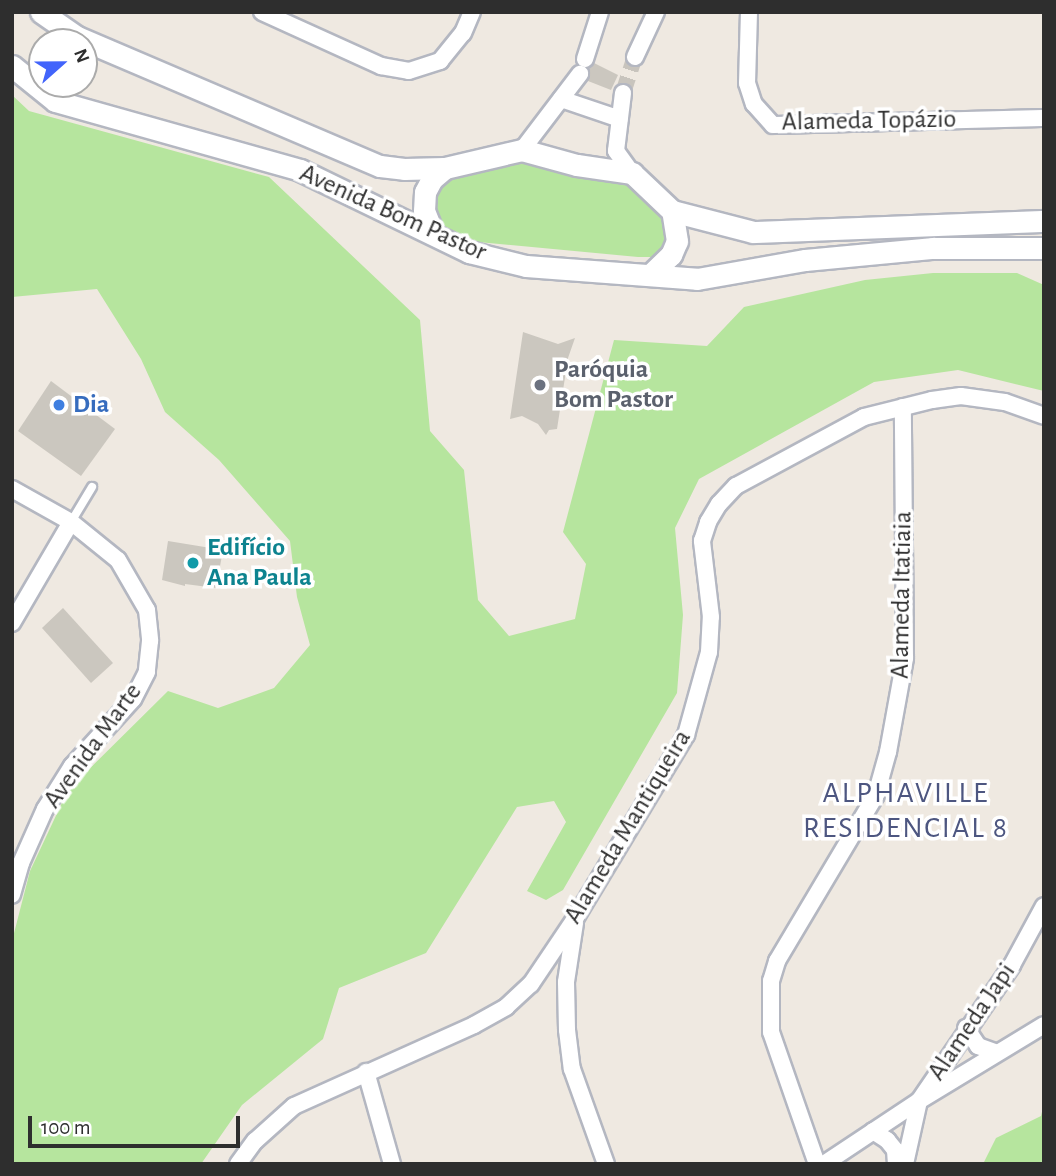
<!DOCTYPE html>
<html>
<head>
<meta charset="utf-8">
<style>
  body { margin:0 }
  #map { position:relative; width:1056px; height:1176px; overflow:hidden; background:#efe9e1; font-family:"Alegreya Sans",sans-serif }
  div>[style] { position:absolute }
  .green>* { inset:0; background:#b6e59e }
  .building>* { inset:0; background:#cbc7bf }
  .street-tunnel>* { height:16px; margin-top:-8px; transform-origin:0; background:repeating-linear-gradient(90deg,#c8c4bd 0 16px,transparent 0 24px) }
  .roads { filter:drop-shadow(2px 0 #b4b7c1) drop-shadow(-2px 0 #b4b7c1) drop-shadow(0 2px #b4b7c1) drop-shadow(0 -2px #b4b7c1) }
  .lane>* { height:8px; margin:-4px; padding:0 4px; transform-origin:4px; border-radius:4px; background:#fff }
  .street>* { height:16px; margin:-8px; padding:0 8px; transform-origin:8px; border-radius:8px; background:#fff }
  .secondary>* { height:21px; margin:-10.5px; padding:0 10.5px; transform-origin:10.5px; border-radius:10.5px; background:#fff }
  .dots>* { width:19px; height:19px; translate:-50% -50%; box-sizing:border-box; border:4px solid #fff; border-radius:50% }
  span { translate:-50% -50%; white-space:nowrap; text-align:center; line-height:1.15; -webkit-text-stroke:7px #fff; paint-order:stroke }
  .street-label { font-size:26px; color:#2e2e2e }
  .worship-label { font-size:26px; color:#5b616d; font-weight:700 }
  .left { translate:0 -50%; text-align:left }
  .shop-label { font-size:26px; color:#366cbe; font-weight:700 }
  .culture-label { font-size:26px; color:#0d838f; font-weight:700 }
  .quarter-label { font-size:30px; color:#4d5680; letter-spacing:2px }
  .frame { position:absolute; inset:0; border:14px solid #2e2e2e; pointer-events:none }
  .north { position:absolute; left:28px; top:28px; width:70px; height:70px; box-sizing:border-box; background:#fff; border:2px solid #ababab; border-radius:50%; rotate:69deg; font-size:19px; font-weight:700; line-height:28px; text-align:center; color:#2e2e2e }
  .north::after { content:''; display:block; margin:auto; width:24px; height:32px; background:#4264fb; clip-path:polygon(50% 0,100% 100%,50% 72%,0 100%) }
  .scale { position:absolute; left:28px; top:1116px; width:212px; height:32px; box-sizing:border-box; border:4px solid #2e2e2e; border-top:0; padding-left:9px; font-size:21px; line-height:24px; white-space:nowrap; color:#2e2e2e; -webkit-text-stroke:5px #fff; paint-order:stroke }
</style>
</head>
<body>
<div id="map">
  <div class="green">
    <div style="clip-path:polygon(12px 95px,29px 111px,269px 177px,420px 320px,430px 431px,464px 470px,478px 600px,509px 636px,575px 619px,586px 564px,563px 532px,614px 340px,707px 346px,744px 307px,865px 280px,933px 273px,1017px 273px,1044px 285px,1044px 391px,958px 370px,874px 382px,699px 479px,675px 528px,683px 615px,677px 693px,563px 890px,546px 900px,527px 891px,566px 822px,554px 801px,517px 807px,426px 953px,339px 988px,323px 1039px,242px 1105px,201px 1164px,12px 1164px,12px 941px,30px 871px,68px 790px,168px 691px,218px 708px,274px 688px,310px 645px,297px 597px,290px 541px,219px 460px,165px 412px,141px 359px,97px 289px,12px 297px)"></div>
    <div style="clip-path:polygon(513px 160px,628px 182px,670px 223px,669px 237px,663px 247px,653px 257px,638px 257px,478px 242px,437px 223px,436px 202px,445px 175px)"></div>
    <div style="clip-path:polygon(1044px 1103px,1044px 1164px,983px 1164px,996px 1138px,1041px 1116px)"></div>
  </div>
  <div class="building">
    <div style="clip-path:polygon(594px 63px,618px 75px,611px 90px,588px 81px,589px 69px)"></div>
    <div style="clip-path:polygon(523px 332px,558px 344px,575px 338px,568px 358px,557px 429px,549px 430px,546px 435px,538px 424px,522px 416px,510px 419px)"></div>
    <div style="clip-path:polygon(51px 381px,115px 429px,81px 476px,18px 431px)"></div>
    <div style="clip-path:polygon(168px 541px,223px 550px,216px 588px,185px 584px,185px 586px,162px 580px)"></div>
    <div style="clip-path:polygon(63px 608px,113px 663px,91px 683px,42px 628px)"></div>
  </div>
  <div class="street-tunnel">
    <div style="left:623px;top:93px;width:38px;rotate:-72deg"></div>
  </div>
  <div class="roads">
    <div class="lane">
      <div style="left:71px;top:522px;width:41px;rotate:-59deg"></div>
    </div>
    <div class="street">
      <div style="left:262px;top:12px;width:131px;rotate:24.4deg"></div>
      <div style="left:381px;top:66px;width:28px;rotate:10deg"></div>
      <div style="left:409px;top:71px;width:33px;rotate:-18deg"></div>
      <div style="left:440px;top:61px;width:36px;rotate:-51deg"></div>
      <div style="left:463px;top:33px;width:23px;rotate:-67deg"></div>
      <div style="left:749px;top:12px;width:71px;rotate:91.6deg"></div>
      <div style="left:747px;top:83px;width:22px;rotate:72deg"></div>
      <div style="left:754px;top:104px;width:28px;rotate:48deg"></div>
      <div style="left:773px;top:125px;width:271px;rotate:-1.5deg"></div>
      <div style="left:635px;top:57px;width:50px;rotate:-65deg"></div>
      <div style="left:585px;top:59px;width:49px;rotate:-72.3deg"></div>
      <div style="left:623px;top:93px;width:58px;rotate:96.9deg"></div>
      <div style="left:616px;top:151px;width:27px;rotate:54deg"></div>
      <div style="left:561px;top:99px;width:62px;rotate:18.7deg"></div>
      <div style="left:522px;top:150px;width:96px;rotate:-52.7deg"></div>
      <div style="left:12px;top:489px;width:68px;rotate:29.2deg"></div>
      <div style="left:71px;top:522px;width:60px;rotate:39deg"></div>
      <div style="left:118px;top:560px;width:58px;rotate:59.9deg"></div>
      <div style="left:147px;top:610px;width:31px;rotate:84deg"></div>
      <div style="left:150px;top:641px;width:31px;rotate:96deg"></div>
      <div style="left:147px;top:672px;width:30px;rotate:117deg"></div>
      <div style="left:133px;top:699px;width:91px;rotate:132.3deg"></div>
      <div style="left:72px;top:766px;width:51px;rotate:122.1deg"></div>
      <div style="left:45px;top:809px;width:59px;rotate:114deg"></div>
      <div style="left:21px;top:863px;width:33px;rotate:106deg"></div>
      <div style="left:12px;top:623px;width:117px;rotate:-59.7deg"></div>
      <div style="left:575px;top:923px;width:60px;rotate:98.7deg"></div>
      <div style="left:566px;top:982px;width:48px;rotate:88.8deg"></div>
      <div style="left:567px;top:1030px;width:39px;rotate:83deg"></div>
      <div style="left:572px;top:1069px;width:101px;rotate:70.3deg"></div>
      <div style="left:966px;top:1028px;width:22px;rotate:56deg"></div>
      <div style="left:978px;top:1046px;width:20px;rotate:20deg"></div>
      <div style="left:366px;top:1072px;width:96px;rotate:74.2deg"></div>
      <div style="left:873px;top:1131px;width:17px;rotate:33deg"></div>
      <div style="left:887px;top:1140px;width:13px;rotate:51deg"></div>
      <div style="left:895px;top:1150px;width:14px;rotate:86deg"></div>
      <div style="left:238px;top:1164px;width:29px;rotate:-54deg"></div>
      <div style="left:255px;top:1141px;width:52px;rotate:-41.9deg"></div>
      <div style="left:294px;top:1106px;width:197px;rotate:-24.2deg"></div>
      <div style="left:474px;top:1025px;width:37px;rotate:-29deg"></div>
      <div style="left:506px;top:1007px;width:34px;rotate:-43deg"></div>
      <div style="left:531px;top:984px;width:81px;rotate:-56.1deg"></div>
      <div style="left:576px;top:917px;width:213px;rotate:-58.9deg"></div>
      <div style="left:686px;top:735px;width:86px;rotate:-74.5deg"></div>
      <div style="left:709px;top:652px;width:35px;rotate:-87deg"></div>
      <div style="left:711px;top:617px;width:77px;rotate:-96.8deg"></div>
      <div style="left:702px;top:541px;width:20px;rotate:-72deg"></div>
      <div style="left:708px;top:522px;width:21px;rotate:-59deg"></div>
      <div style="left:719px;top:504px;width:25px;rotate:-47deg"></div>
      <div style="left:736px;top:486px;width:145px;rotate:-28.3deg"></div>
      <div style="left:864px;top:417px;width:70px;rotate:-14deg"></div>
      <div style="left:932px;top:400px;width:29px;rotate:-8deg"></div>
      <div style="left:961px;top:396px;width:44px;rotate:7.8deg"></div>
      <div style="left:1005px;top:402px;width:41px;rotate:19.7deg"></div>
      <div style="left:817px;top:1164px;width:140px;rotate:-109.2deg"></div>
      <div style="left:771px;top:1032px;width:51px;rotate:-90deg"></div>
      <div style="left:771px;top:981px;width:21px;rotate:-73deg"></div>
      <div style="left:777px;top:961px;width:193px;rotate:-59.2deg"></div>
      <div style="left:876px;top:795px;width:45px;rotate:-74.4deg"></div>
      <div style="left:888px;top:752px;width:96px;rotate:-79.7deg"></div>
      <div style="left:905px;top:658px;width:251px;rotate:-90.5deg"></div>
      <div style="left:824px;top:1164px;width:114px;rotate:-33.6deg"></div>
      <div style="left:919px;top:1101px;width:146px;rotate:-31.3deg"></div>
      <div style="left:905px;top:1164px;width:65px;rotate:-77.5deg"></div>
      <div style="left:919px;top:1101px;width:165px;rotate:-55.6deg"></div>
      <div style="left:1012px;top:965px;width:67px;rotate:-61.5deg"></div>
    </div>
    <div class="secondary">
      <div style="left:41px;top:12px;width:44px;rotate:34.8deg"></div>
      <div style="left:77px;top:37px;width:329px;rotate:23.1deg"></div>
      <div style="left:380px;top:166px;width:24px;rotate:7deg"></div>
      <div style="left:404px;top:169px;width:41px;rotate:-1.4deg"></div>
      <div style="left:445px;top:168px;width:79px;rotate:-13.2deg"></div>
      <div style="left:522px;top:150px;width:57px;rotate:15.3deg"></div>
      <div style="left:577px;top:165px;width:56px;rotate:8.3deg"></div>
      <div style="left:632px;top:173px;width:55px;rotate:43.5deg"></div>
      <div style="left:672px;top:211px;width:84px;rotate:14.5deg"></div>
      <div style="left:753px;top:232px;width:291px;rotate:-2.2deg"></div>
      <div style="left:12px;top:66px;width:55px;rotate:39.1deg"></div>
      <div style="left:55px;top:101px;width:255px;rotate:15.7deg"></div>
      <div style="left:300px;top:170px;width:188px;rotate:25.9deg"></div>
      <div style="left:469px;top:252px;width:59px;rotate:13.8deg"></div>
      <div style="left:526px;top:266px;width:171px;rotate:4.3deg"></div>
      <div style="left:697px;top:279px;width:110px;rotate:-10deg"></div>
      <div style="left:805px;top:260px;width:129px;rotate:-5.4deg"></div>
      <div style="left:933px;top:248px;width:111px"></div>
      <div style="left:433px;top:233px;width:24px;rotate:-112deg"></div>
      <div style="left:424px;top:211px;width:19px;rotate:-87deg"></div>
      <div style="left:425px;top:192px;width:15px;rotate:-62deg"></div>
      <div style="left:432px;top:179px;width:17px;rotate:-40deg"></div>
      <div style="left:651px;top:274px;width:28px;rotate:-44deg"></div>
      <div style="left:671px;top:255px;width:15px;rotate:-67deg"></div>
      <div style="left:677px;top:241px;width:30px;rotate:-99deg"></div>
    </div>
  </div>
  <div class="dots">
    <div style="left:540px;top:385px;background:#6b7280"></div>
    <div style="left:59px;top:405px;background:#3f7fe0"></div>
    <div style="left:193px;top:563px;background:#0f9aa8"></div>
  </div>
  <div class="street-label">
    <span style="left:869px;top:121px;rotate:-1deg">Alameda Topázio</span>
    <span style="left:393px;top:213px;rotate:24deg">Avenida Bom Pastor</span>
    <span style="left:902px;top:595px;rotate:-89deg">Alameda Itatiaia</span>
    <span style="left:93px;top:746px;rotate:-54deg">Avenida Marte</span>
    <span style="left:628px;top:827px;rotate:-59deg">Alameda Mantiqueira</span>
    <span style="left:972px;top:1022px;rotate:-56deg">Alameda Japi</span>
  </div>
  <div class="worship-label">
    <span class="left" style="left:554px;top:385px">Paróquia<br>Bom Pastor</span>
  </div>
  <div class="shop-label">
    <span class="left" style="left:73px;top:405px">Dia</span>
  </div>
  <div class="culture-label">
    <span class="left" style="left:207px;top:563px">Edifício<br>Ana Paula</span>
  </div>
  <div class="quarter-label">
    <span style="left:906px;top:810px">ALPHAVILLE<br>RESIDENCIAL 8</span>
  </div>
  <div class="frame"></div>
  <div class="north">N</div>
  <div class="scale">100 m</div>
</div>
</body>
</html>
